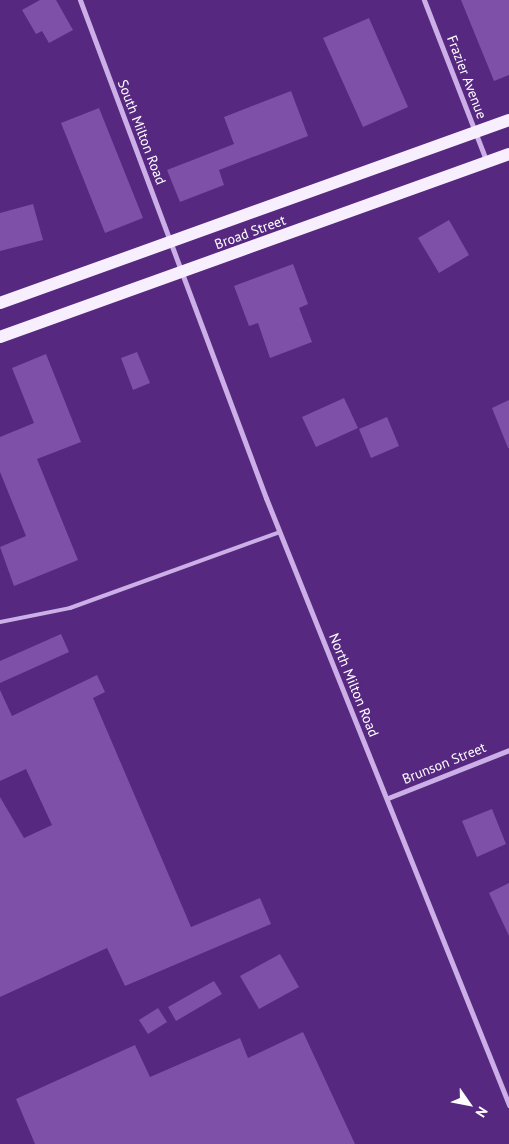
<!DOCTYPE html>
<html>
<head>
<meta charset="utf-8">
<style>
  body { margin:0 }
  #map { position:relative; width:509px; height:1144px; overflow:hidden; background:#572880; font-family:"PT Sans",sans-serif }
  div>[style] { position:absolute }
  .building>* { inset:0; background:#7f50a8 }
  .lane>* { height:4px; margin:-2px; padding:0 2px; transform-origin:2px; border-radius:2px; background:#cbafe6 }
  .street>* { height:5px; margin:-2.5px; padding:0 2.5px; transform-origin:2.5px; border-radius:2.5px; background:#cbafe6 }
  .primary>* { height:12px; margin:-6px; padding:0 6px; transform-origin:6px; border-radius:6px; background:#f7effd }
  span { translate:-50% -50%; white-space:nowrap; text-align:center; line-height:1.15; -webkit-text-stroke:5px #572880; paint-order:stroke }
  .street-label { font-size:14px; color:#fff }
  .north { position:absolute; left:444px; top:1079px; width:50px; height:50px; -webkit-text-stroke:4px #572880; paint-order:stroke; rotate:123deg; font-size:14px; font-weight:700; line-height:20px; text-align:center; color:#fff }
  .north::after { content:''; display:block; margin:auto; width:18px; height:22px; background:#fff; clip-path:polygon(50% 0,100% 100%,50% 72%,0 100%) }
</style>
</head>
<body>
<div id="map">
  <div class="building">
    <div style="clip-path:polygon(40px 0,56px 0,73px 30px,49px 43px,42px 31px,36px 34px,22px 10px)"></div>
    <div style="clip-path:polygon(461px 0,509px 0,509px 75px,494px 81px)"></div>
    <div style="clip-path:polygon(369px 18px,408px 107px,363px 127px,323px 38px)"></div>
    <div style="clip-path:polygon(291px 91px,308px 136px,219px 170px,224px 185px,180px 202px,167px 170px,234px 144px,224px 117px)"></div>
    <div style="clip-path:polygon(99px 108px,143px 218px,105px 233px,61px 123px)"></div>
    <div style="clip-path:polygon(33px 204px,43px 240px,0 251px,0 213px)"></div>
    <div style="clip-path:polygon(449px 220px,469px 255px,439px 273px,418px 238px)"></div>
    <div style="clip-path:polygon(293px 264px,308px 304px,299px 308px,312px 342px,270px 358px,258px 323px,249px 326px,234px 286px)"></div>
    <div style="clip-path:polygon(137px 352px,150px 383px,133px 390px,121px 358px)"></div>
    <div style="clip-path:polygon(46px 354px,81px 442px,37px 459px,78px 560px,14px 586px,0 547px,26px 536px,0 472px,0 437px,34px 423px,12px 368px)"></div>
    <div style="clip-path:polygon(344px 398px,358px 428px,316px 447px,302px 417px)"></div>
    <div style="clip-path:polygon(509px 400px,509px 448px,508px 448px,492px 408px)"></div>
    <div style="clip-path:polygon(387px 417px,399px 446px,371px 458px,359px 429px)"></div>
    <div style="clip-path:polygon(61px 634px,69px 652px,0 683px,0 661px)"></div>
    <div style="clip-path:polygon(97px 675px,105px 692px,93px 698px,191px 927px,260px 898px,271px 924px,125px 986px,107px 948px,0 997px,0 797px,24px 838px,52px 825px,26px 769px,0 781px,0 690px,12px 716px)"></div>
    <div style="clip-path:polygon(492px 809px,506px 844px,477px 857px,462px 821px)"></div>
    <div style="clip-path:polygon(509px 883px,509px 936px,489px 893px)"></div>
    <div style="clip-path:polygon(280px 954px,299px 987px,259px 1009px,240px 976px)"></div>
    <div style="clip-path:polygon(214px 981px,222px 994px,176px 1021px,168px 1007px)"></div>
    <div style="clip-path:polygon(158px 1008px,167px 1022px,148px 1034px,139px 1020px)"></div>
    <div style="clip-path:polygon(303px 1032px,355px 1144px,35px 1144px,16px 1099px,135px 1045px,150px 1077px,240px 1038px,248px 1058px)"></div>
  </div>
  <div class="lane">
    <div style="left:0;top:622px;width:71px;rotate:-11.3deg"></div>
    <div style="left:70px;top:608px;width:223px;rotate:-19.9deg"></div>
  </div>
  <div class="street">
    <div style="left:80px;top:0;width:532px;rotate:69.52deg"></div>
    <div style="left:266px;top:498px;width:654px;rotate:68.18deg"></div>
    <div style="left:424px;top:0;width:172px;rotate:68.8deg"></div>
    <div style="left:388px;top:798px;width:130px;rotate:-21.6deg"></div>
  </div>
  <div class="primary">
    <div style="left:0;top:303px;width:541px;rotate:-19.77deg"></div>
    <div style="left:0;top:337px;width:541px;rotate:-19.77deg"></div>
  </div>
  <div class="street-label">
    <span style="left:467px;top:77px;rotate:69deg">Frazier Avenue</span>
    <span style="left:142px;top:132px;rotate:69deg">South Milton Road</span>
    <span style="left:250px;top:232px;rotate:-20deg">Broad Street</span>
    <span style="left:354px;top:685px;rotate:68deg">North Milton Road</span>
    <span style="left:444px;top:763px;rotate:-22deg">Brunson Street</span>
  </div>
  <div class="north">N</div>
</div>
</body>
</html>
